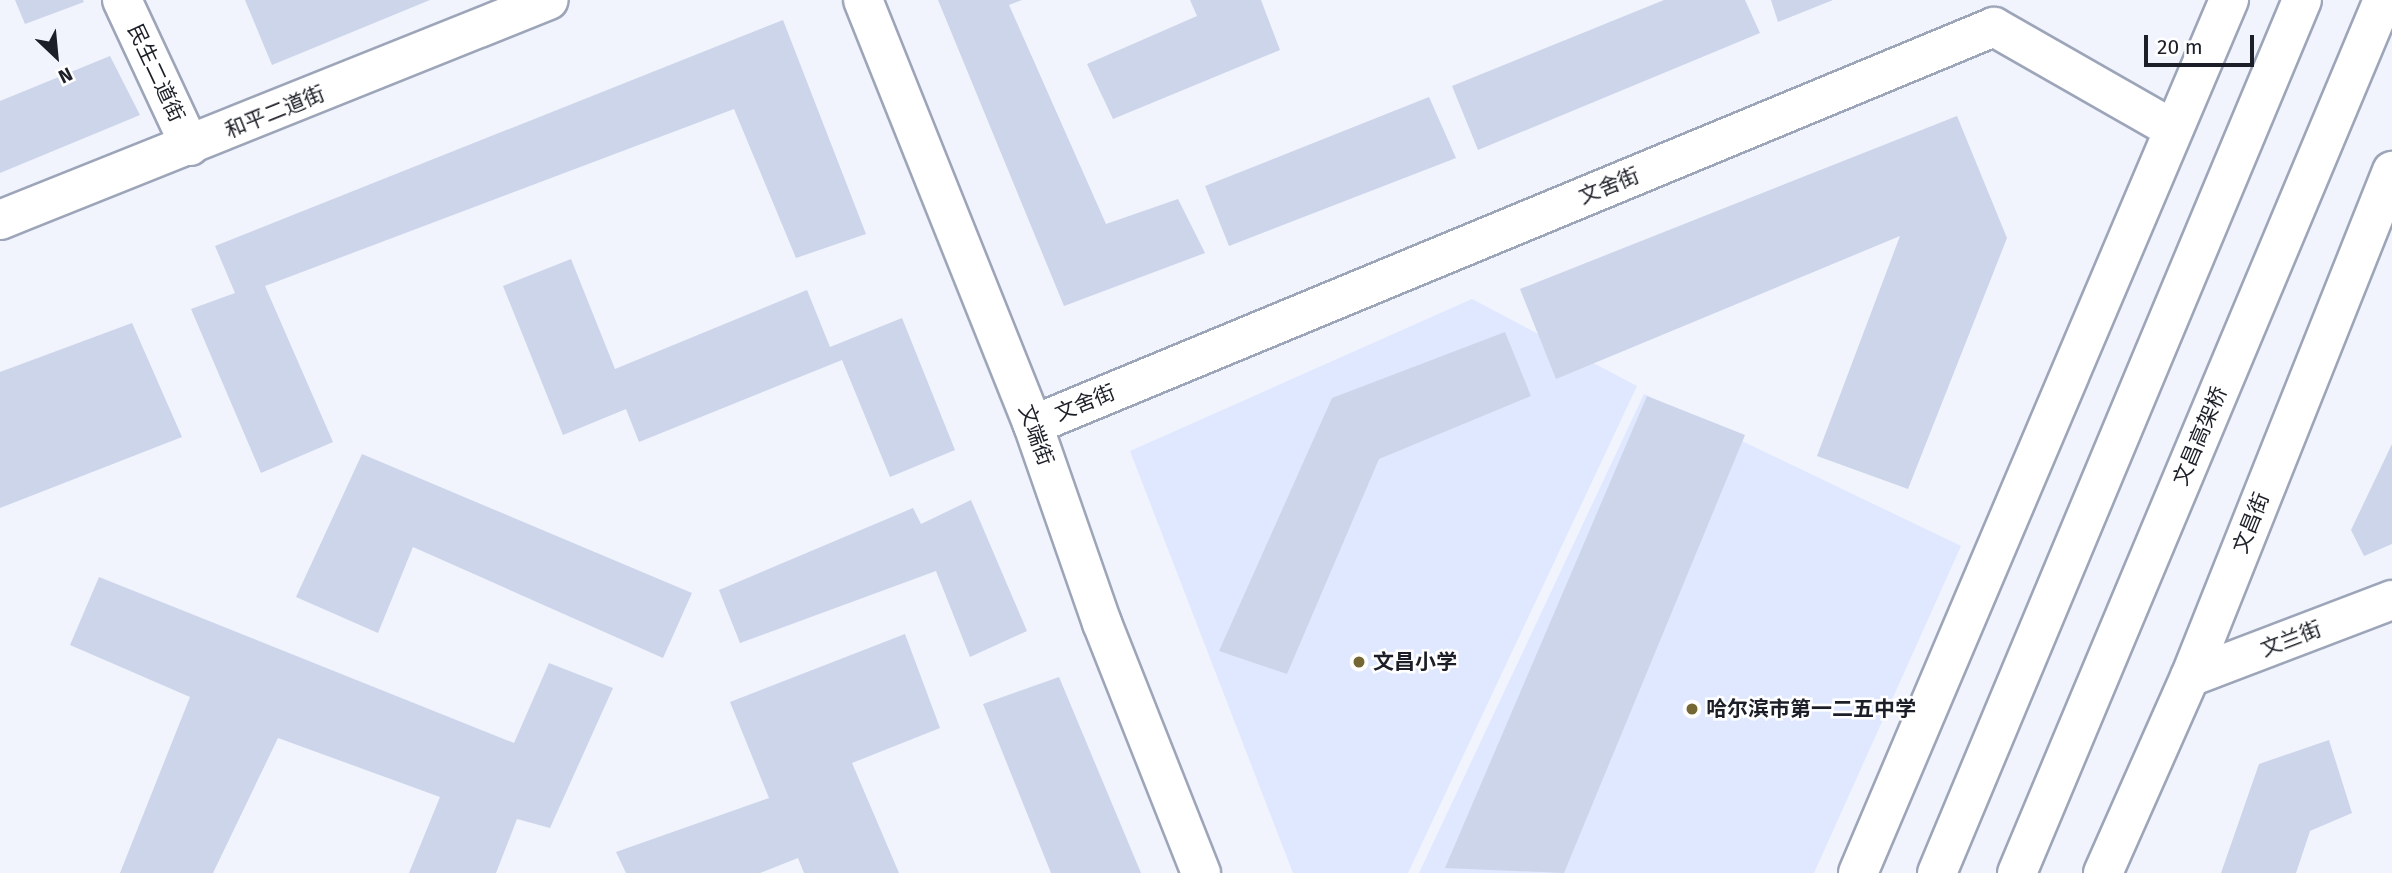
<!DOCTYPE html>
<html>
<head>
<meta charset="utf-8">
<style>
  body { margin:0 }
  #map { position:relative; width:2392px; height:873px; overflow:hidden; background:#f1f4fd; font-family:"Fira Sans","Noto Sans SC",sans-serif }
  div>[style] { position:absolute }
  .built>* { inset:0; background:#dfe8ff }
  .building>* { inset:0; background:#ccd5ea }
  .roads { filter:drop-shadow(2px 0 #9da5b9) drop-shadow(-2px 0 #9da5b9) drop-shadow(0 2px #9da5b9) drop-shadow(0 -2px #9da5b9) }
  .tertiary>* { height:38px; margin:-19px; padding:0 19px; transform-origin:19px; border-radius:19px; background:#fff }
  .trunk>* { height:38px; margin:-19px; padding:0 19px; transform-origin:19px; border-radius:19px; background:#fff }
  .dots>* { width:19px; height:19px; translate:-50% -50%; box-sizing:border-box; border:4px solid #fff; border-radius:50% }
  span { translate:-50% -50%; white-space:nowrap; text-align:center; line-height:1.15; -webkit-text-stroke:5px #fff; paint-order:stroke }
  .street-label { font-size:21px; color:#1c1f27 }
  .poi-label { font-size:21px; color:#1c1f27; font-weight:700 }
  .left { translate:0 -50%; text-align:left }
  .north { position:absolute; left:21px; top:21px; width:70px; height:70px; -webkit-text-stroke:5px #fff; paint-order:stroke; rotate:154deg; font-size:19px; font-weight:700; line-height:28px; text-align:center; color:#1c1f27 }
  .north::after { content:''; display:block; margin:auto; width:24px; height:32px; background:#1c1f27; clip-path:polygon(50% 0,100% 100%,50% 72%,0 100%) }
  .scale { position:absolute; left:2144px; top:35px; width:110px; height:32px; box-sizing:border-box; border:4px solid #1c1f27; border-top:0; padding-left:9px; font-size:21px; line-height:24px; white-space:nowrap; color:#1c1f27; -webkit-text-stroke:5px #fff; paint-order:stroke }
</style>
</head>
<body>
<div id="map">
  <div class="built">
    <div style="clip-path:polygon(1472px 299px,1637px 386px,1408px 873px,1293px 873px,1130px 451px)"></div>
    <div style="clip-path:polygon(1644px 394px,1961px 546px,1814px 873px,1419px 873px)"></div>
  </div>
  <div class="building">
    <div style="clip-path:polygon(15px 0,83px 0,84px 2px,25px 24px)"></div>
    <div style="clip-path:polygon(245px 0,430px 0,272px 65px)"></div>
    <div style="clip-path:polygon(938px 0,1022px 0,1009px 5px,1106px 224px,1178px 199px,1205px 253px,1064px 306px)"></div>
    <div style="clip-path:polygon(1190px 0,1261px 0,1280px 50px,1113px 119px,1087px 64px,1197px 16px)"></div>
    <div style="clip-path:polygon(1664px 0,1745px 0,1760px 33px,1478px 150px,1452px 86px)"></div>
    <div style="clip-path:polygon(1771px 0,1833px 0,1778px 22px)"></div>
    <div style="clip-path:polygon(783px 20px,866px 234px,796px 258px,734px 109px,265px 286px,333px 442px,261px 473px,191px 309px,235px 293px,215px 246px)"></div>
    <div style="clip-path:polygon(110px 56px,140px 115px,0 173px,0 101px)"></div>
    <div style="clip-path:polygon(1429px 97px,1456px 158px,1229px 246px,1205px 186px)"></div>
    <div style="clip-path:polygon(1957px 116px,2007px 238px,1908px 489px,1817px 456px,1900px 236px,1556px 379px,1520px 289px)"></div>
    <div style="clip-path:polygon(571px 259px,615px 369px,807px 290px,830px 347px,902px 318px,955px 450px,890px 477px,842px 360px,639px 442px,626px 409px,563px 435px,503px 286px)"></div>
    <div style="clip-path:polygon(132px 323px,182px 437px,0 508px,0 372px)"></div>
    <div style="clip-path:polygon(1505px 332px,1531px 396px,1379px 459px,1287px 674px,1219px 651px,1332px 398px)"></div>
    <div style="clip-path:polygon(1647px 396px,1745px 435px,1564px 873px,1445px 868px)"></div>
    <div style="clip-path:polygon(2392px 444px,2392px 544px,2364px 556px,2351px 530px)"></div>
    <div style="clip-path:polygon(362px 454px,692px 593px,663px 658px,413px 547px,378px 633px,296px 597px)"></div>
    <div style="clip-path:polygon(971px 500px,1027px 631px,970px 657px,936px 571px,740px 643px,719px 590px,913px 508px,921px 524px)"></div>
    <div style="clip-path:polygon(99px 577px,514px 743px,549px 663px,613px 688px,550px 828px,517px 819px,496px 873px,409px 873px,440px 797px,278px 738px,213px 873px,120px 873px,190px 697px,70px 645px)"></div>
    <div style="clip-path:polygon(905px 634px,940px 728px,852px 763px,899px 873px,804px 873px,798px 858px,760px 873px,626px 873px,616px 852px,769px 798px,730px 702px)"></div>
    <div style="clip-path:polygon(1059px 677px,1141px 873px,1051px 873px,983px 704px)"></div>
    <div style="clip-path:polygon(2329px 740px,2352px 813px,2310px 831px,2296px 873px,2221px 873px,2259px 764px)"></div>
  </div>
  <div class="roads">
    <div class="tertiary">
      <div style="left:122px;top:0;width:161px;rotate:65deg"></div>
      <div style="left:863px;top:0;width:458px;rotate:68.2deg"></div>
      <div style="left:1033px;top:425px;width:210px;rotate:70.8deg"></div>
      <div style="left:1102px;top:623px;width:269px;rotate:68.4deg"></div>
      <div style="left:0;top:220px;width:591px;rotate:-21.84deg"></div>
      <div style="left:1033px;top:425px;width:1040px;rotate:-22.5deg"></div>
      <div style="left:1994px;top:27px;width:206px;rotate:29.7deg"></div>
      <div style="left:2190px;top:677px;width:216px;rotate:-20.9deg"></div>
    </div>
    <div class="trunk">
      <div style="left:1858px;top:873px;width:949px;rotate:-66.98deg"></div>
      <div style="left:1937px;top:873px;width:946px;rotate:-67.31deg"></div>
      <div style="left:2017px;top:873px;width:947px;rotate:-67.25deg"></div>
      <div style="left:2103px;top:873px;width:214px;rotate:-66.1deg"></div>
      <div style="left:2190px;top:677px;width:545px;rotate:-68.24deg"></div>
    </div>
  </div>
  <div class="dots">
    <div style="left:1359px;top:662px;background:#746734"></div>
    <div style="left:1692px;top:709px;background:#746734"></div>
  </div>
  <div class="street-label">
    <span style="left:156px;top:73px;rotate:65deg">民生二道街</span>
    <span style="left:275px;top:112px;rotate:-22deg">和平二道街</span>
    <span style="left:1609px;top:186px;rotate:-22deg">文舍街</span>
    <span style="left:1085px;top:403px;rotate:-22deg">文舍街</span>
    <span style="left:1036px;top:435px;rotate:70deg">文端街</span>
    <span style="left:2200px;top:436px;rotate:-67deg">文昌高架桥</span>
    <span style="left:2251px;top:523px;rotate:-68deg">文昌街</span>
    <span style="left:2291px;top:639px;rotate:-21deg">文兰街</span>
  </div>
  <div class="poi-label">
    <span class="left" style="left:1373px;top:662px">文昌小学</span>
    <span class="left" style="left:1706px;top:709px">哈尔滨市第一二五中学</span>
  </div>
  <div class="north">N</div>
  <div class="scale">20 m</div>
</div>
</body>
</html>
